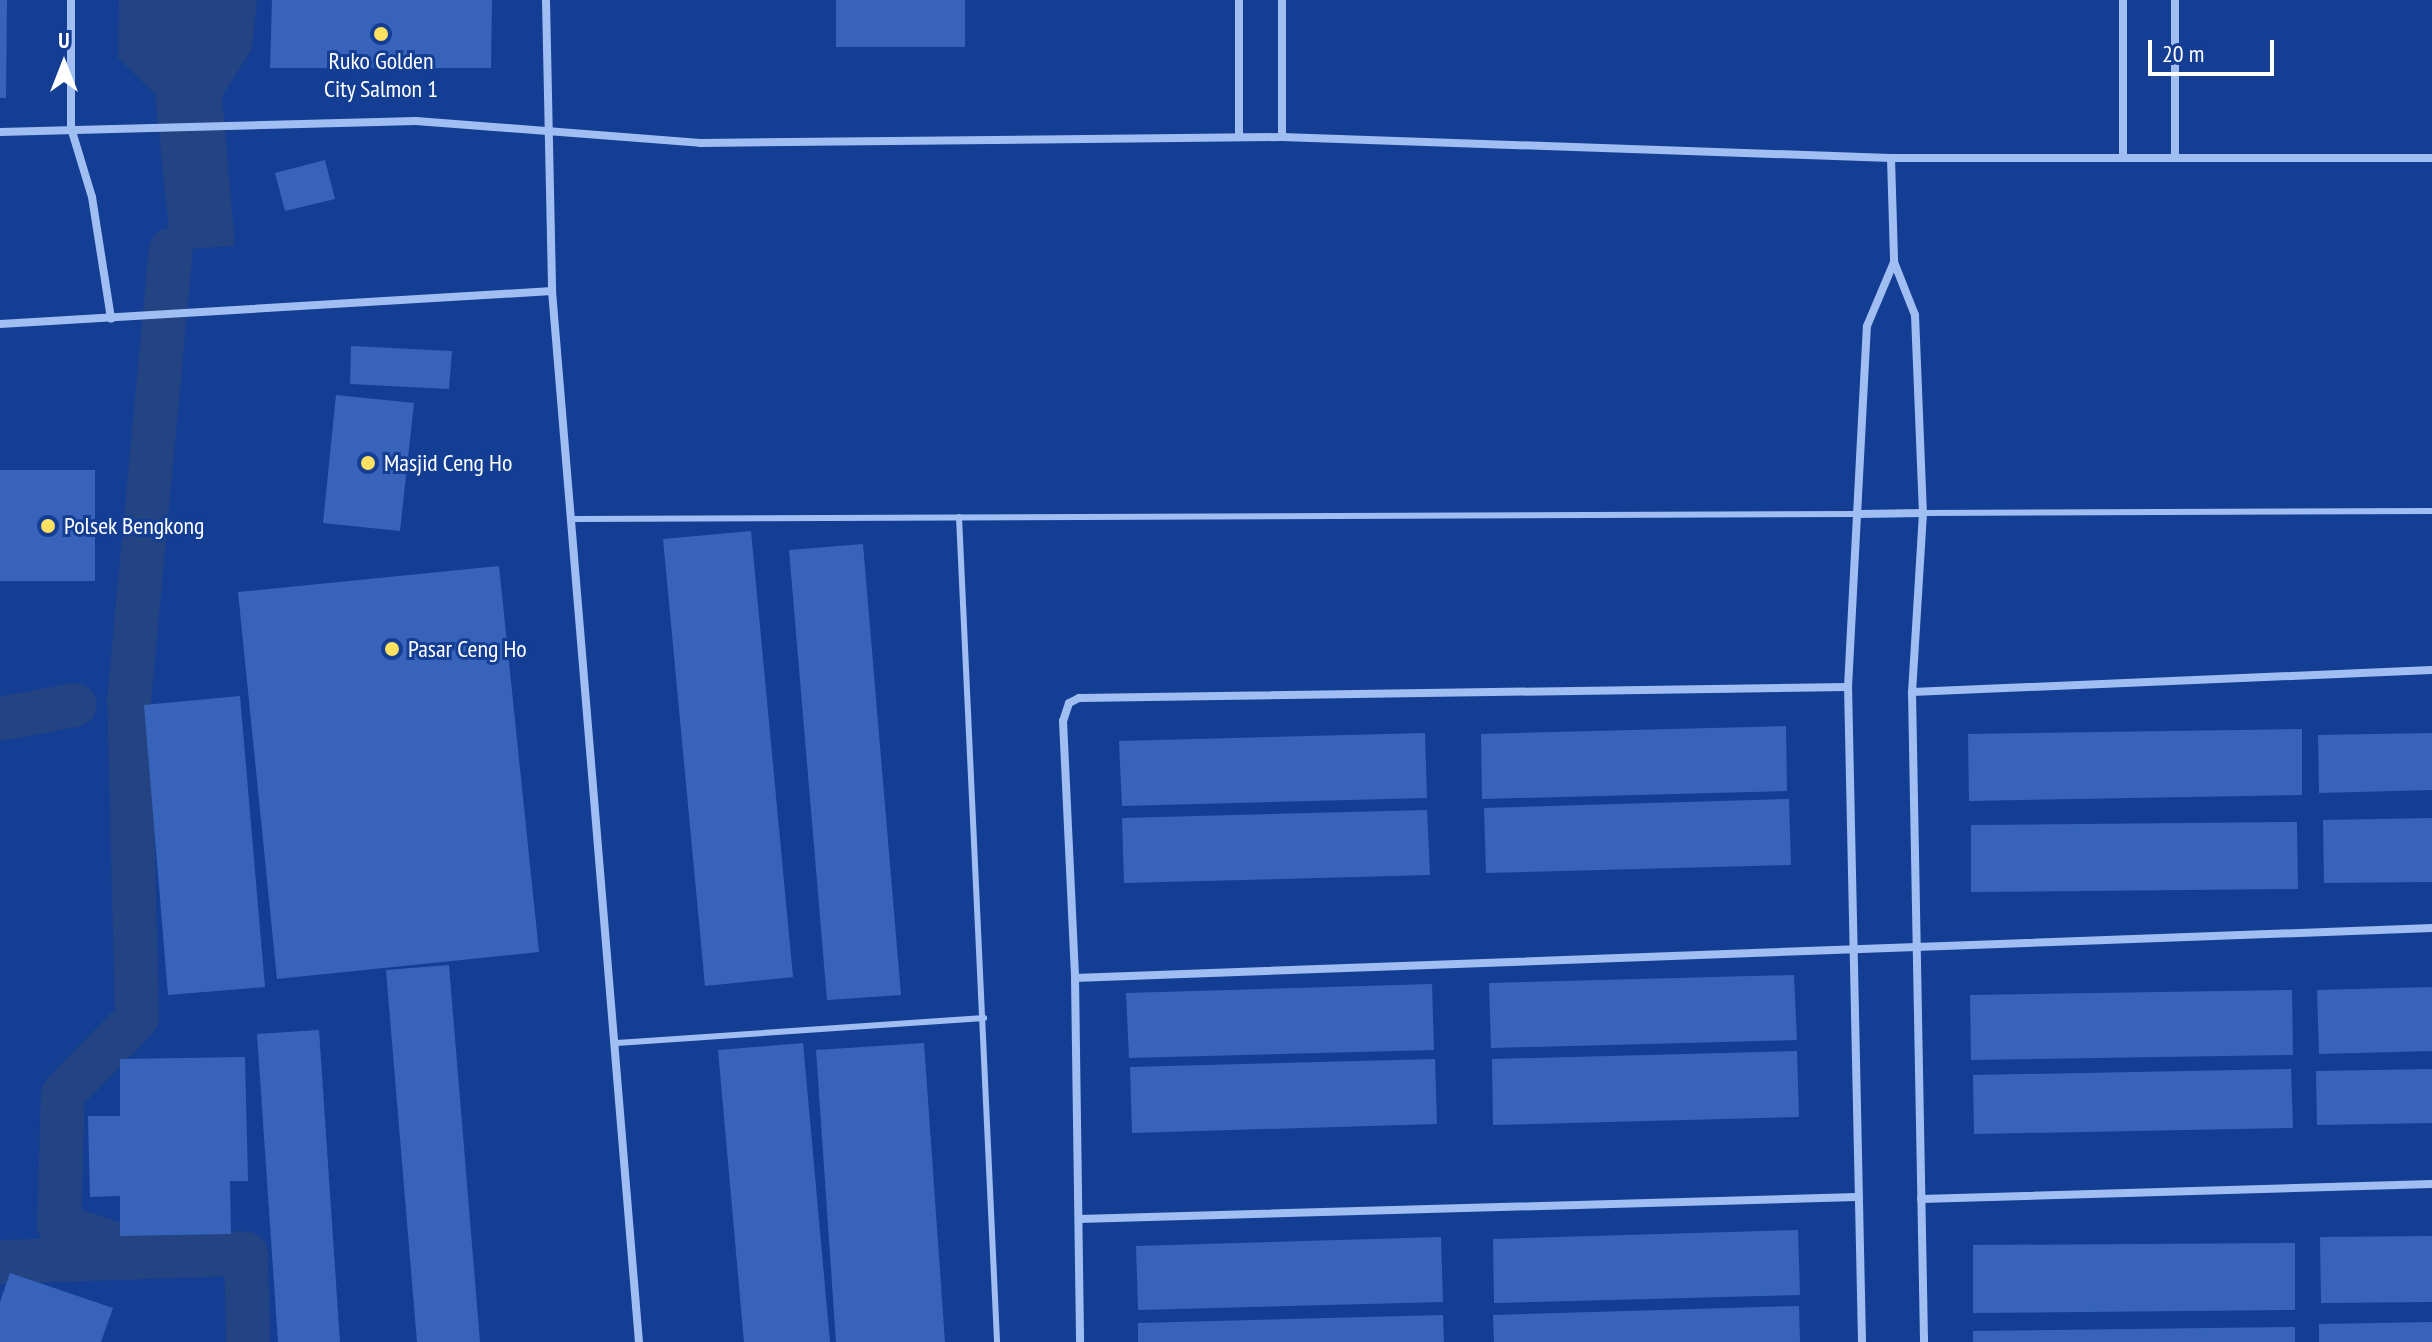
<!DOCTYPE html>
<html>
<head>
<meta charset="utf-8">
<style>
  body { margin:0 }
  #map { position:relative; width:2432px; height:1342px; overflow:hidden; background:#133e93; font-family:"PT Sans Narrow",sans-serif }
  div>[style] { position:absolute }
  .water>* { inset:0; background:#234382 }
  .canal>* { height:44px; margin:-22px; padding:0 22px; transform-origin:22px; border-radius:22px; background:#234382 }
  .building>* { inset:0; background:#3764ba }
  .lane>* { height:6px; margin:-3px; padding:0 3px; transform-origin:3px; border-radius:3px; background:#a1bef2 }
  .street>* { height:8px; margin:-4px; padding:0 4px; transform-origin:4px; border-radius:4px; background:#a1bef2 }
  .dots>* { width:22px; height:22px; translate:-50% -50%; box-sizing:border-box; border:4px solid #133e93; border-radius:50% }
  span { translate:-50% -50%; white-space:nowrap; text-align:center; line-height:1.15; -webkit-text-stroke:6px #133e93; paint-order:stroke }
  .poi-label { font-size:24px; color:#fff }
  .left { translate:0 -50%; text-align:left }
  .north { position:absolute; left:24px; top:24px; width:80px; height:80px; -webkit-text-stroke:6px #133e93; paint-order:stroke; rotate:0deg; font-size:22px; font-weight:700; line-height:32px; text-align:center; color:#fff }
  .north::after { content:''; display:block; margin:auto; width:28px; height:36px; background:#fff; clip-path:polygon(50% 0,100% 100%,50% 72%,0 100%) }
  .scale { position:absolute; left:2148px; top:40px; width:126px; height:36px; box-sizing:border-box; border:4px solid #fff; border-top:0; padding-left:10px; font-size:24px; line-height:28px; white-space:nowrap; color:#fff; -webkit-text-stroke:6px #133e93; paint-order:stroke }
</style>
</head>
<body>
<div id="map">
  <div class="water">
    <div style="clip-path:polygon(119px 0,257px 0,252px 49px,222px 96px,235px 246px,171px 250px,155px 94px,118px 58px)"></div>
  </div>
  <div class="canal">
    <div style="left:0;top:719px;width:76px;rotate:-10.6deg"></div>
    <div style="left:246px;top:1254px;width:88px;rotate:88.7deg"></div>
    <div style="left:0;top:1262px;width:246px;rotate:-1.9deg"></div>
    <div style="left:246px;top:1254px;width:128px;rotate:-176deg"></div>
    <div style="left:118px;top:1245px;width:62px;rotate:-161.3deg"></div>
    <div style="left:59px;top:1225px;width:131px;rotate:-88.3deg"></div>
    <div style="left:63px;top:1094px;width:106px;rotate:-45.8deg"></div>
    <div style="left:137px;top:1018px;width:317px;rotate:-91.4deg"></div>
    <div style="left:129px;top:701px;width:453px;rotate:-84.7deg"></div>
  </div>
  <div class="building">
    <div style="clip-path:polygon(0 0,7px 0,6px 98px,0 98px)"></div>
    <div style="clip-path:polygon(272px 0,492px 0,491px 68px,270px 68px)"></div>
    <div style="clip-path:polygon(836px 0,965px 0,965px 47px,836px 47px)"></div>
    <div style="clip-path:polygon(325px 160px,335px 199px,285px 211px,275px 173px)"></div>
    <div style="clip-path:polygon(351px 346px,452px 351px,449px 389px,350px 384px)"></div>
    <div style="clip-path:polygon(336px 395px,414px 403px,400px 531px,323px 523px)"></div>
    <div style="clip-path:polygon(0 470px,95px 470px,95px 581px,0 581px)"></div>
    <div style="clip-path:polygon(751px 531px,793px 977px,705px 986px,663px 539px)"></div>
    <div style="clip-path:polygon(863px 544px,901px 995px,827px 1000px,789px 550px)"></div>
    <div style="clip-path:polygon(499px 566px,539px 952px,277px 979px,238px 592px)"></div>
    <div style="clip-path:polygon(240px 696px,265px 987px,168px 995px,144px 705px)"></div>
    <div style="clip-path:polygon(1786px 726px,1787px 791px,1482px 799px,1481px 734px)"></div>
    <div style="clip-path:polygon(2302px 729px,2302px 795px,1969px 801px,1968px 734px)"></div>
    <div style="clip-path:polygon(1425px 733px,1427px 798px,1122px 806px,1119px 741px)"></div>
    <div style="clip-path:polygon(2432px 733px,2432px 790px,2319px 793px,2318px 735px)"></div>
    <div style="clip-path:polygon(1789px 799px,1791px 865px,1486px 873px,1484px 808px)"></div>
    <div style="clip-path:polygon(1427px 810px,1430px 875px,1124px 883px,1122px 818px)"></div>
    <div style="clip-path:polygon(2432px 818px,2432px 882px,2324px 883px,2323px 820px)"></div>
    <div style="clip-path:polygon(2297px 822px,2298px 889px,1971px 892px,1971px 825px)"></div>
    <div style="clip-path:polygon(449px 965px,480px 1342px,417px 1342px,386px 970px)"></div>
    <div style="clip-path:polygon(1794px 975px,1797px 1040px,1491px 1048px,1489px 983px)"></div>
    <div style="clip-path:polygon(1432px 984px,1434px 1050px,1129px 1058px,1126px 993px)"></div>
    <div style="clip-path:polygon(2432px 987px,2432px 1051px,2319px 1054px,2317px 990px)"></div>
    <div style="clip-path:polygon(2292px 990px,2293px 1055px,1971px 1060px,1970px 995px)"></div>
    <div style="clip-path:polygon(319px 1030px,340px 1342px,278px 1342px,257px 1034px)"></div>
    <div style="clip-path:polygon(803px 1043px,830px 1342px,744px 1342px,718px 1050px)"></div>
    <div style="clip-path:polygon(924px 1043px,945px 1342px,836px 1342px,816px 1050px)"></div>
    <div style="clip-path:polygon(1797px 1051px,1799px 1117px,1493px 1125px,1492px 1059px)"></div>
    <div style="clip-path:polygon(245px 1057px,248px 1181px,230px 1181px,231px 1234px,120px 1236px,120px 1196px,90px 1197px,88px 1116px,120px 1116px,120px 1059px)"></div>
    <div style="clip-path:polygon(1435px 1059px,1437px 1124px,1132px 1133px,1130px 1067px)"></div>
    <div style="clip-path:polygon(2291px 1069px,2293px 1128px,1974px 1134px,1973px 1075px)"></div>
    <div style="clip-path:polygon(2432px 1069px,2432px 1123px,2317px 1125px,2316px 1071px)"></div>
    <div style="clip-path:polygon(1798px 1230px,1800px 1295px,1494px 1303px,1493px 1239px)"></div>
    <div style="clip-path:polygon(2432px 1236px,2432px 1302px,2321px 1303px,2320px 1237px)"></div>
    <div style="clip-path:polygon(1441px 1237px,1443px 1302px,1138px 1310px,1136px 1246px)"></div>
    <div style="clip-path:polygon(2295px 1243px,2295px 1310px,1973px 1313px,1973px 1245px)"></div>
    <div style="clip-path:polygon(10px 1273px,113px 1308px,101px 1342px,0 1342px,0 1302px)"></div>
    <div style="clip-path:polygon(1799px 1306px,1800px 1342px,1494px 1342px,1493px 1315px)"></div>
    <div style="clip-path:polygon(1443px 1315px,1444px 1342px,1138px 1342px,1138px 1323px)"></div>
    <div style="clip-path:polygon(2432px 1322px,2432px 1342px,2319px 1342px,2319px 1324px)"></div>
    <div style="clip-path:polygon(2295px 1327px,2295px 1342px,1973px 1342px,1973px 1331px)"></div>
  </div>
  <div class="lane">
    <div style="left:1923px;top:513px;width:509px;rotate:-0.23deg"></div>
    <div style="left:959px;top:517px;width:826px;rotate:87.36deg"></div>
    <div style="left:572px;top:519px;width:1288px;rotate:-0.22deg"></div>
    <div style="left:617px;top:1043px;width:368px;rotate:-3.9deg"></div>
  </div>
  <div class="street">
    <div style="left:71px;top:0;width:128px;rotate:90deg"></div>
    <div style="left:71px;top:128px;width:72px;rotate:73.1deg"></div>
    <div style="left:92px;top:197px;width:123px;rotate:81.1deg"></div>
    <div style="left:546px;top:0;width:291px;rotate:88.8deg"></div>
    <div style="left:552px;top:291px;width:1055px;rotate:85.27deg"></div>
    <div style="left:1239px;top:0;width:137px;rotate:90deg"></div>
    <div style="left:1282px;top:0;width:137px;rotate:90deg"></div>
    <div style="left:2123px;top:0;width:158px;rotate:90deg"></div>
    <div style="left:2175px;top:0;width:158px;rotate:90deg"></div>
    <div style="left:0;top:132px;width:416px;rotate:-1.5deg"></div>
    <div style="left:416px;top:121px;width:285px;rotate:4.4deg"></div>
    <div style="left:700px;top:143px;width:582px;rotate:-0.59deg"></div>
    <div style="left:1282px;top:137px;width:609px;rotate:1.97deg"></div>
    <div style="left:1891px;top:158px;width:541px"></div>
    <div style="left:1891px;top:158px;width:104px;rotate:88.3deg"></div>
    <div style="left:1894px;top:262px;width:57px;rotate:68.4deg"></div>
    <div style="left:1915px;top:315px;width:198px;rotate:87.7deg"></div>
    <div style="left:1923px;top:513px;width:179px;rotate:93.5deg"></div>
    <div style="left:1912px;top:692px;width:650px;rotate:88.94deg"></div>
    <div style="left:0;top:324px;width:553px;rotate:-3.42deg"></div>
    <div style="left:1860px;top:514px;width:63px;rotate:-0.9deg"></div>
    <div style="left:1848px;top:687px;width:769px;rotate:179.18deg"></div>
    <div style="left:1079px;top:698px;width:11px;rotate:153deg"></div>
    <div style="left:1069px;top:703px;width:19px;rotate:108deg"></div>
    <div style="left:1063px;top:721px;width:257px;rotate:87.3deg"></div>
    <div style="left:1075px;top:978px;width:1358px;rotate:-2.11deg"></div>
    <div style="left:1912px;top:692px;width:520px;rotate:-2.42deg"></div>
    <div style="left:1075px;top:978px;width:364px;rotate:89.2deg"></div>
    <div style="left:1921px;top:1199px;width:511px;rotate:-1.68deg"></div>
    <div style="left:1079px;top:1219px;width:778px;rotate:-1.62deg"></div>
    <div style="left:1862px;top:1342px;width:655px;rotate:-91.22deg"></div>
    <div style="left:1848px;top:687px;width:361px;rotate:-87deg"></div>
    <div style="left:1867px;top:326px;width:69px;rotate:-67.1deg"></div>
  </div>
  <div class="dots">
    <div style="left:381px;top:34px;background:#ffe162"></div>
    <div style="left:368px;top:463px;background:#ffe162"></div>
    <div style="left:48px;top:526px;background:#ffe162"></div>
    <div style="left:392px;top:649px;background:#ffe162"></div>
  </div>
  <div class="poi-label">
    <span style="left:381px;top:75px">Ruko Golden<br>City Salmon 1</span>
    <span class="left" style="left:384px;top:463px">Masjid Ceng Ho</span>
    <span class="left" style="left:64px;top:526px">Polsek Bengkong</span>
    <span class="left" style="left:408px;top:649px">Pasar Ceng Ho</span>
  </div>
  <div class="north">U</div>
  <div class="scale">20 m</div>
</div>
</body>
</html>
